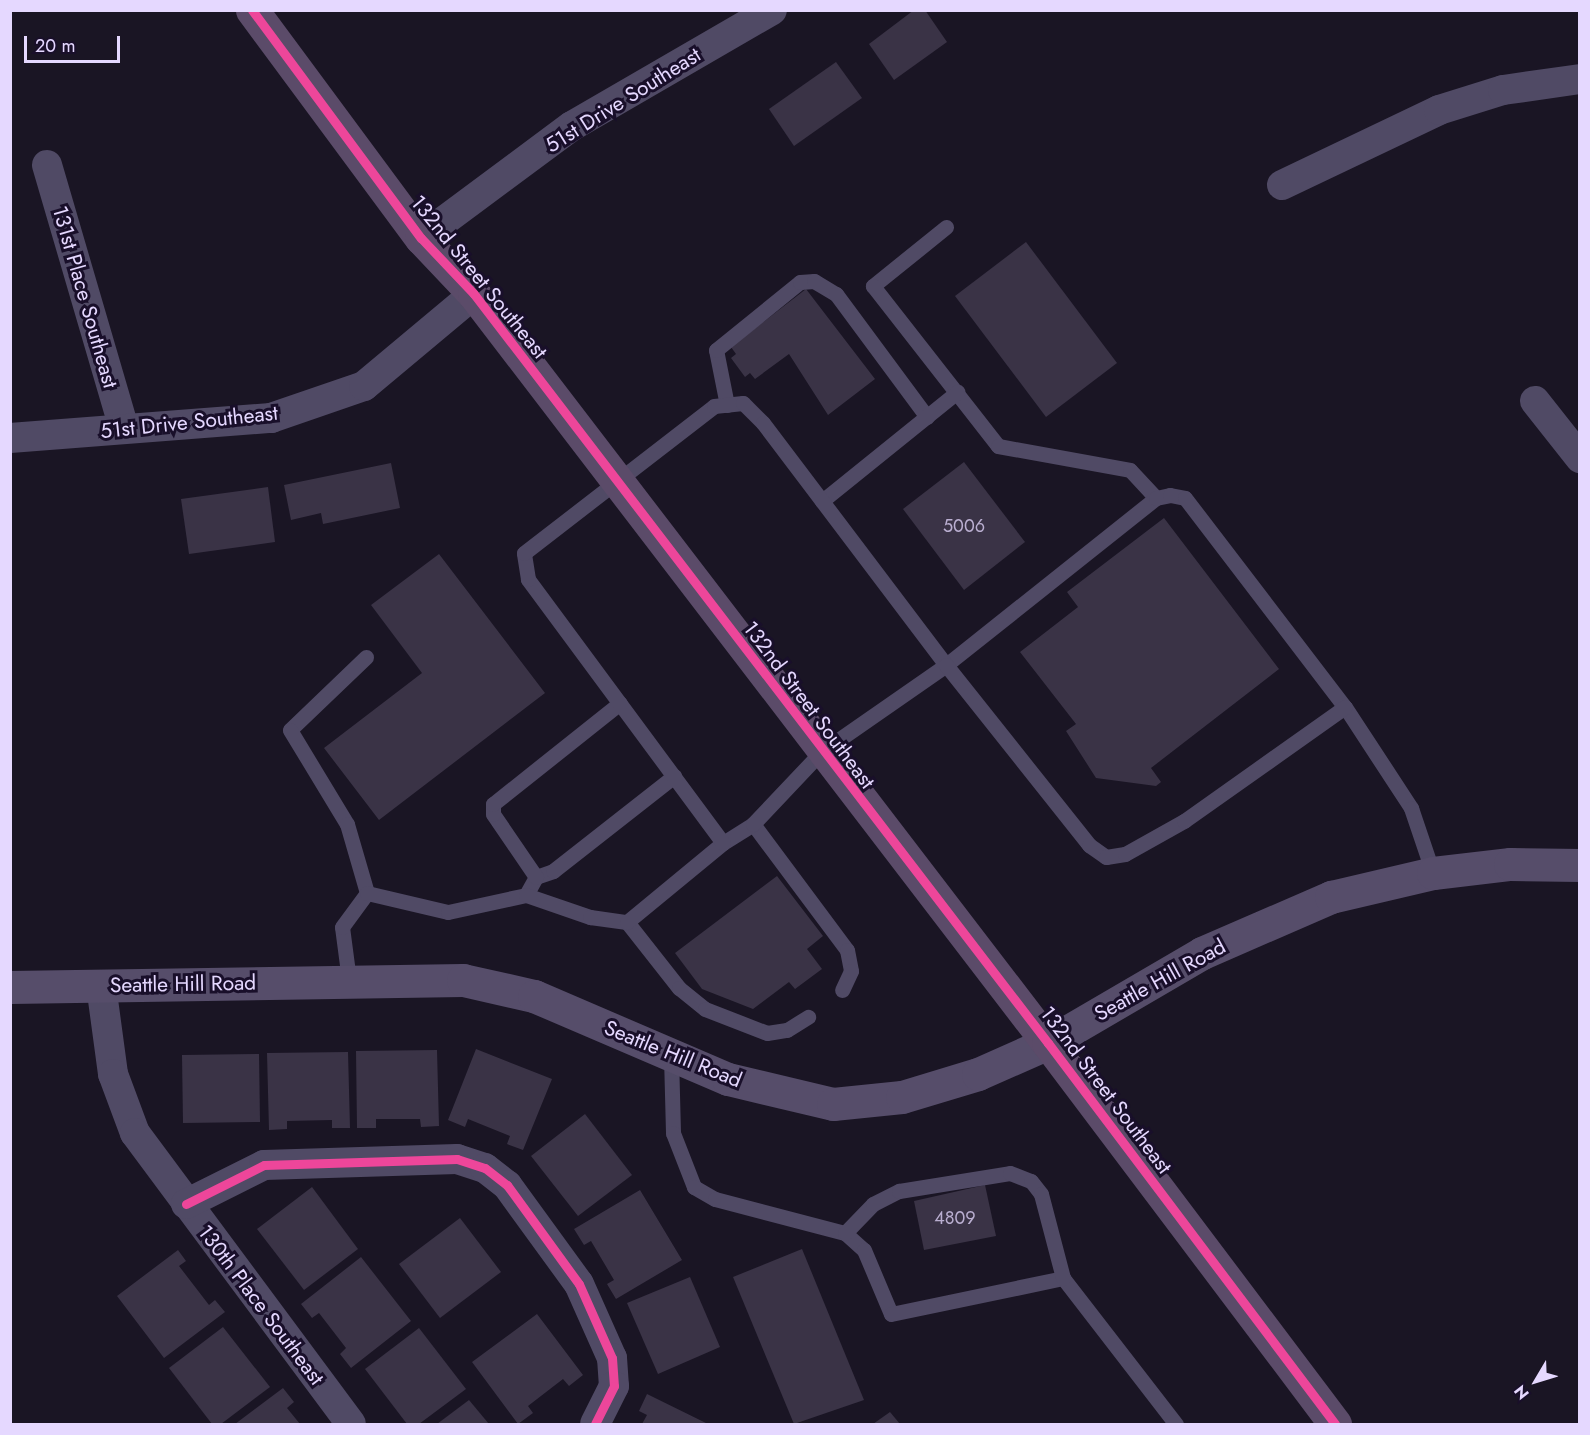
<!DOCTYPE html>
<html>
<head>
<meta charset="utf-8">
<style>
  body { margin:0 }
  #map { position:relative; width:1590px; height:1435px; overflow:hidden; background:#1a1524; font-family:Jost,sans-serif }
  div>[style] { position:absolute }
  .building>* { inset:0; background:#3a3346 }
  .lane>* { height:15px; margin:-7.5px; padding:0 7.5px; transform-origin:7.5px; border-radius:7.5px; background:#504a65 }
  .street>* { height:30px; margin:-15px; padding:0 15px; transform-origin:15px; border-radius:15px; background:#504a65 }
  .secondary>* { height:33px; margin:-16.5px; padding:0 16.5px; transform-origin:16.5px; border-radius:16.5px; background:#564d6a }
  .primary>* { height:33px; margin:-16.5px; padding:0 16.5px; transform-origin:16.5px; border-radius:16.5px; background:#5b4b69 }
  .cycleway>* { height:9px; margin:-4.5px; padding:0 4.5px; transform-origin:4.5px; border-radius:4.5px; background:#ed469a }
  span { translate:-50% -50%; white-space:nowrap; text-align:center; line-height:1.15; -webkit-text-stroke:6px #190f2a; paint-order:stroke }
  .number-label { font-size:18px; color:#baafd1 }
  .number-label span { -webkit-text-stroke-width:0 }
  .street-label { font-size:21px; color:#e5d8ff }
  .frame { position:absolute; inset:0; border:12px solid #e5d8ff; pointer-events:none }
  .north { position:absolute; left:1506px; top:1351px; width:60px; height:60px; -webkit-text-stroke:4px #190f2a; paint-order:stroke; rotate:232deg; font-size:16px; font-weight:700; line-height:24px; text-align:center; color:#e5d8ff }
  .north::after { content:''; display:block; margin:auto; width:21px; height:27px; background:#e5d8ff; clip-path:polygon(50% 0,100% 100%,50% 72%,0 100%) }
  .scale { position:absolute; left:24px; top:36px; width:96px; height:27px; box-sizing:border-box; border:3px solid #e5d8ff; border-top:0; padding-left:8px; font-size:18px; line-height:21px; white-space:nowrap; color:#e5d8ff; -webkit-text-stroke:4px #190f2a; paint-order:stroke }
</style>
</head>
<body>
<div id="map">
  <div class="building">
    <div style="clip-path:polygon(914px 10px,925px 10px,947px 42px,894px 80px,869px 44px)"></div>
    <div style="clip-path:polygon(836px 62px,862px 98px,794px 146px,769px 109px)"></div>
    <div style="clip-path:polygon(1026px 242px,1117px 363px,1046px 417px,955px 296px)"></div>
    <div style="clip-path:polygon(806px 289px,875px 379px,828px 415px,789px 354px,755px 379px,750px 373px,745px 377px,731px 358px,736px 354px,731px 347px)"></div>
    <div style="clip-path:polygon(964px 462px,1025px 542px,964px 590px,903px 509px)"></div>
    <div style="clip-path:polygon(391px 463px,400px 508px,323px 524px,321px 513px,291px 520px,284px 485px)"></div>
    <div style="clip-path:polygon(268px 487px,275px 542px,189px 554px,181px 499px)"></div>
    <div style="clip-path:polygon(1164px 518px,1279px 669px,1151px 768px,1161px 782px,1156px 786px,1096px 778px,1066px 731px,1076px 724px,1020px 652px,1078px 607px,1067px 592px)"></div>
    <div style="clip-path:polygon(439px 554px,545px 693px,379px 820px,324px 748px,422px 673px,371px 605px)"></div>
    <div style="clip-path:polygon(777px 876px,823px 936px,807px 949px,822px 969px,795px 989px,789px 982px,753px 1009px,702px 989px,675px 953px)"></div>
    <div style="clip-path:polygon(476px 1049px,552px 1079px,523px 1150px,507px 1144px,510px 1136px,468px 1119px,465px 1127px,448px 1120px)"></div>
    <div style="clip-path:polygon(437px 1050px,439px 1126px,421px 1127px,420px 1119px,376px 1119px,376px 1128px,357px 1128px,356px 1051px)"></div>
    <div style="clip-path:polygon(348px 1052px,350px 1128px,332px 1128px,332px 1120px,287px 1121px,287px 1129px,269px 1130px,267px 1053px)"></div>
    <div style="clip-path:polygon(259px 1054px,260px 1122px,183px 1123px,182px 1055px)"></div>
    <div style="clip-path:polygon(585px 1114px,632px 1175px,578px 1216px,531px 1156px)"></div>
    <div style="clip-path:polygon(985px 1185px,996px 1236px,924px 1250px,914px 1201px)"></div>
    <div style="clip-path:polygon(312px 1187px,358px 1249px,304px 1290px,257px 1229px)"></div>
    <div style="clip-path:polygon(640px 1190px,682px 1260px,616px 1299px,607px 1284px,614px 1280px,591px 1241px,584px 1245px,574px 1229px)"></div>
    <div style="clip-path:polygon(460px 1218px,501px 1272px,440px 1318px,399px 1264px)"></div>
    <div style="clip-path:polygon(802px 1249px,864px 1400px,794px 1424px,733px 1277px)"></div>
    <div style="clip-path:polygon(178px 1250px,186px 1261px,179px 1266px,209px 1305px,215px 1300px,225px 1312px,164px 1358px,117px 1296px)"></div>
    <div style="clip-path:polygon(361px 1257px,411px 1321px,351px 1368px,340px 1354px,346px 1348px,319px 1313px,312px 1318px,301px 1304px)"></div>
    <div style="clip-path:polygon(690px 1277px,720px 1347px,658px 1374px,627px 1303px)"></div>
    <div style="clip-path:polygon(537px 1314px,583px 1375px,569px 1386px,563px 1379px,528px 1406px,533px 1413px,518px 1424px,472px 1362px)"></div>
    <div style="clip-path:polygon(223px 1327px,270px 1387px,221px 1424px,212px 1424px,169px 1368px)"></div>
    <div style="clip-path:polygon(419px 1328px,466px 1389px,419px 1424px,407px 1424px,365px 1369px)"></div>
    <div style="clip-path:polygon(283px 1388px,294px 1402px,287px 1408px,300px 1424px,235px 1424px)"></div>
    <div style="clip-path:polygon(647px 1394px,708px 1424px,642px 1424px,647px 1415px,639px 1411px)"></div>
    <div style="clip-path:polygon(469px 1400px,489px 1424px,437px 1424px)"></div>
    <div style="clip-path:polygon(890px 1412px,900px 1424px,873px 1424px)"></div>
  </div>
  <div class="lane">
    <div style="left:946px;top:227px;width:94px;rotate:141.1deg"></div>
    <div style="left:873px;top:286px;width:203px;rotate:52deg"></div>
    <div style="left:998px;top:446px;width:134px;rotate:10.3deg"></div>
    <div style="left:1130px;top:470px;width:38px;rotate:47deg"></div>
    <div style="left:727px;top:405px;width:56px;rotate:-101.3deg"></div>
    <div style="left:716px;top:350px;width:108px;rotate:-39deg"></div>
    <div style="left:800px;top:282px;width:14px;rotate:-4deg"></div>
    <div style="left:814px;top:281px;width:26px;rotate:31deg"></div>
    <div style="left:836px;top:294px;width:153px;rotate:53.5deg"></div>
    <div style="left:822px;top:501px;width:174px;rotate:-38.9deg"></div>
    <div style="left:366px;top:657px;width:105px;rotate:136.2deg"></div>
    <div style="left:290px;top:730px;width:110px;rotate:58.8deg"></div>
    <div style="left:347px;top:824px;width:72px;rotate:73.8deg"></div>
    <div style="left:753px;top:824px;width:157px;rotate:53.3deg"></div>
    <div style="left:847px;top:950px;width:21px;rotate:79deg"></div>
    <div style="left:851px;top:971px;width:21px;rotate:115deg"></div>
    <div style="left:723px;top:843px;width:36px;rotate:-32deg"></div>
    <div style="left:753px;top:824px;width:99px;rotate:-46.6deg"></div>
    <div style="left:821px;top:752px;width:152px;rotate:-34.8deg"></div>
    <div style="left:946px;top:665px;width:268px;rotate:-38.5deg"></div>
    <div style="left:1156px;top:498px;width:14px;rotate:-12deg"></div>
    <div style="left:1170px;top:495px;width:15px;rotate:11deg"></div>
    <div style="left:1185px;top:498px;width:263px;rotate:52.6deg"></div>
    <div style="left:1345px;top:707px;width:121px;rotate:56.8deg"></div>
    <div style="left:1411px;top:808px;width:69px;rotate:71.3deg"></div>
    <div style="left:536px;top:877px;width:18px;rotate:-19deg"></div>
    <div style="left:553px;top:871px;width:154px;rotate:-38.1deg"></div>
    <div style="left:526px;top:895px;width:21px;rotate:-61deg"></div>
    <div style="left:536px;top:877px;width:76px;rotate:-124.3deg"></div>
    <div style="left:493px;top:814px;width:10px;rotate:-90deg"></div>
    <div style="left:493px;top:804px;width:162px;rotate:-38.5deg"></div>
    <div style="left:627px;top:922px;width:84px;rotate:51.8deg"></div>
    <div style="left:679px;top:988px;width:33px;rotate:39deg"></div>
    <div style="left:705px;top:1009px;width:66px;rotate:21.2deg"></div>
    <div style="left:767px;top:1033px;width:20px;rotate:-9deg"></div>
    <div style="left:787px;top:1030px;width:25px;rotate:-32deg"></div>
    <div style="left:349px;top:980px;width:53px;rotate:-97.5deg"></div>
    <div style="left:342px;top:927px;width:42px;rotate:-53.7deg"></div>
    <div style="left:367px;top:893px;width:83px;rotate:13.2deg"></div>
    <div style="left:448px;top:912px;width:80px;rotate:-12.3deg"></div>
    <div style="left:526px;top:895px;width:68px;rotate:19deg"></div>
    <div style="left:590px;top:917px;width:37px;rotate:8deg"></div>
    <div style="left:627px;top:922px;width:124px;rotate:-39.5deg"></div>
    <div style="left:723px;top:843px;width:328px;rotate:-126.5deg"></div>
    <div style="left:528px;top:579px;width:26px;rotate:-99deg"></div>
    <div style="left:524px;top:553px;width:240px;rotate:-37.7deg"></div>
    <div style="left:714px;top:406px;width:29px;rotate:-6deg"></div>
    <div style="left:743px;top:403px;width:28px;rotate:45deg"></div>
    <div style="left:763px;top:423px;width:303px;rotate:52.9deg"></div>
    <div style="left:946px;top:665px;width:230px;rotate:51.5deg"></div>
    <div style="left:1089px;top:845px;width:21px;rotate:35deg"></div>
    <div style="left:1106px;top:857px;width:19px;rotate:-9deg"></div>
    <div style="left:1125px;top:854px;width:68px;rotate:-29.2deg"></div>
    <div style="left:1184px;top:821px;width:197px;rotate:-35.3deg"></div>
    <div style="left:671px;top:1056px;width:77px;rotate:88.5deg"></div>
    <div style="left:673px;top:1133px;width:58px;rotate:68.7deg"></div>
    <div style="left:694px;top:1187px;width:24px;rotate:30deg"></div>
    <div style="left:715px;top:1199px;width:134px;rotate:14.7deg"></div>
    <div style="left:845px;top:1233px;width:25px;rotate:42deg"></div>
    <div style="left:864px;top:1250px;width:69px;rotate:67.1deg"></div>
    <div style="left:891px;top:1314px;width:176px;rotate:-11.8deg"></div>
    <div style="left:1063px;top:1278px;width:185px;rotate:52.3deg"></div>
    <div style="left:845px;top:1233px;width:40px;rotate:-46deg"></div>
    <div style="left:873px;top:1204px;width:29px;rotate:-27deg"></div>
    <div style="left:899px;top:1191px;width:112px;rotate:-9.2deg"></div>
    <div style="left:1010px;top:1173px;width:22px;rotate:21deg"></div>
    <div style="left:1031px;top:1181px;width:16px;rotate:52deg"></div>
    <div style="left:1041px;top:1194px;width:87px;rotate:75.3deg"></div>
  </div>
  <div class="street">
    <div style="left:47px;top:165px;width:274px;rotate:73.7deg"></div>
    <div style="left:1282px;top:185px;width:174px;rotate:-25.5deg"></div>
    <div style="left:1439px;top:110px;width:67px;rotate:-17.4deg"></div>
    <div style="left:1503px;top:90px;width:78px;rotate:-8.1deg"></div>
    <div style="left:421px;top:238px;width:188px;rotate:-36.6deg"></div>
    <div style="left:572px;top:126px;width:231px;rotate:-30.1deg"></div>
    <div style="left:1535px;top:401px;width:73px;rotate:51.7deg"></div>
    <div style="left:10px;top:438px;width:262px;rotate:-4.4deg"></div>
    <div style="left:271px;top:418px;width:98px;rotate:-19deg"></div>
    <div style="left:364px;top:386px;width:143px;rotate:-39.9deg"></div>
    <div style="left:101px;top:985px;width:90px;rotate:82.3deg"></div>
    <div style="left:113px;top:1074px;width:63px;rotate:69.6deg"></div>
    <div style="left:135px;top:1133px;width:362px;rotate:53.4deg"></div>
    <div style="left:186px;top:1204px;width:87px;rotate:-26.6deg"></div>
    <div style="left:264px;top:1165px;width:193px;rotate:-1.8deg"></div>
    <div style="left:457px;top:1159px;width:29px;rotate:18deg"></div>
    <div style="left:485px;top:1168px;width:28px;rotate:38deg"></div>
    <div style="left:507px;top:1185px;width:122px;rotate:54deg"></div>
    <div style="left:579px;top:1284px;width:81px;rotate:66deg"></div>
    <div style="left:612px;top:1358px;width:28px;rotate:86deg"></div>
    <div style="left:614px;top:1386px;width:42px;rotate:116.6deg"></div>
  </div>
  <div class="secondary">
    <div style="left:10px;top:987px;width:453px;rotate:-0.9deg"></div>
    <div style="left:463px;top:980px;width:73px;rotate:12.7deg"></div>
    <div style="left:534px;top:996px;width:211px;rotate:23.2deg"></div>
    <div style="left:728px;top:1079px;width:108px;rotate:13.4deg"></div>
    <div style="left:833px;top:1104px;width:69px;rotate:-5.8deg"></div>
    <div style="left:902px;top:1097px;width:79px;rotate:-16.8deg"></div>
    <div style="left:978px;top:1074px;width:77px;rotate:-23.9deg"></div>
    <div style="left:1048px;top:1043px;width:178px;rotate:-30.3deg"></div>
    <div style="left:1202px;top:953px;width:141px;rotate:-23.5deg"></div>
    <div style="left:1331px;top:897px;width:105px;rotate:-13.2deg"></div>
    <div style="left:1433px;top:873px;width:78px;rotate:-6.7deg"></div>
    <div style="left:1510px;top:864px;width:70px;rotate:0.8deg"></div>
  </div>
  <div class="primary">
    <div style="left:252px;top:10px;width:284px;rotate:53.5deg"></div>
    <div style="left:421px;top:238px;width:77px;rotate:46.6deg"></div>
    <div style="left:474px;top:294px;width:944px;rotate:52.54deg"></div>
    <div style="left:1048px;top:1043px;width:477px;rotate:53deg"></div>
  </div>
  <div class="cycleway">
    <div style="left:252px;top:10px;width:284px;rotate:53.5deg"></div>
    <div style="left:421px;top:238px;width:77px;rotate:46.6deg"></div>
    <div style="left:474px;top:294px;width:944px;rotate:52.54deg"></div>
    <div style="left:1048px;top:1043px;width:477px;rotate:53deg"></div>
    <div style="left:186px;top:1204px;width:87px;rotate:-26.6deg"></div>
    <div style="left:264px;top:1165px;width:193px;rotate:-1.8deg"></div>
    <div style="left:457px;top:1159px;width:29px;rotate:18deg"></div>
    <div style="left:485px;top:1168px;width:28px;rotate:38deg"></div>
    <div style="left:507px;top:1185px;width:122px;rotate:54deg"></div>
    <div style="left:579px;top:1284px;width:81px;rotate:66deg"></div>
    <div style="left:612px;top:1358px;width:28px;rotate:86deg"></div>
    <div style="left:614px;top:1386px;width:42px;rotate:116.6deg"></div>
  </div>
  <div class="number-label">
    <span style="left:964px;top:526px">5006</span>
    <span style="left:955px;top:1218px">4809</span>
  </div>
  <div class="street-label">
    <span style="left:623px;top:100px;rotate:-32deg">51st Drive Southeast</span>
    <span style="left:479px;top:277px;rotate:51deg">132nd Street Southeast</span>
    <span style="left:85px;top:297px;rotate:74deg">131st Place Southeast</span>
    <span style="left:189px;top:422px;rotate:-6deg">51st Drive Southeast</span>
    <span style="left:809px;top:705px;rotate:53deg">132nd Street Southeast</span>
    <span style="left:1160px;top:980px;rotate:-29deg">Seattle Hill Road</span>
    <span style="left:183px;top:984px;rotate:-1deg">Seattle Hill Road</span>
    <span style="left:673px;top:1054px;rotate:22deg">Seattle Hill Road</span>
    <span style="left:1106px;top:1090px;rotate:53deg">132nd Street Southeast</span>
    <span style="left:261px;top:1305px;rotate:53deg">130th Place Southeast</span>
  </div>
  <div class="frame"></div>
  <div class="north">N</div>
  <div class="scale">20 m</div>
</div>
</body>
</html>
